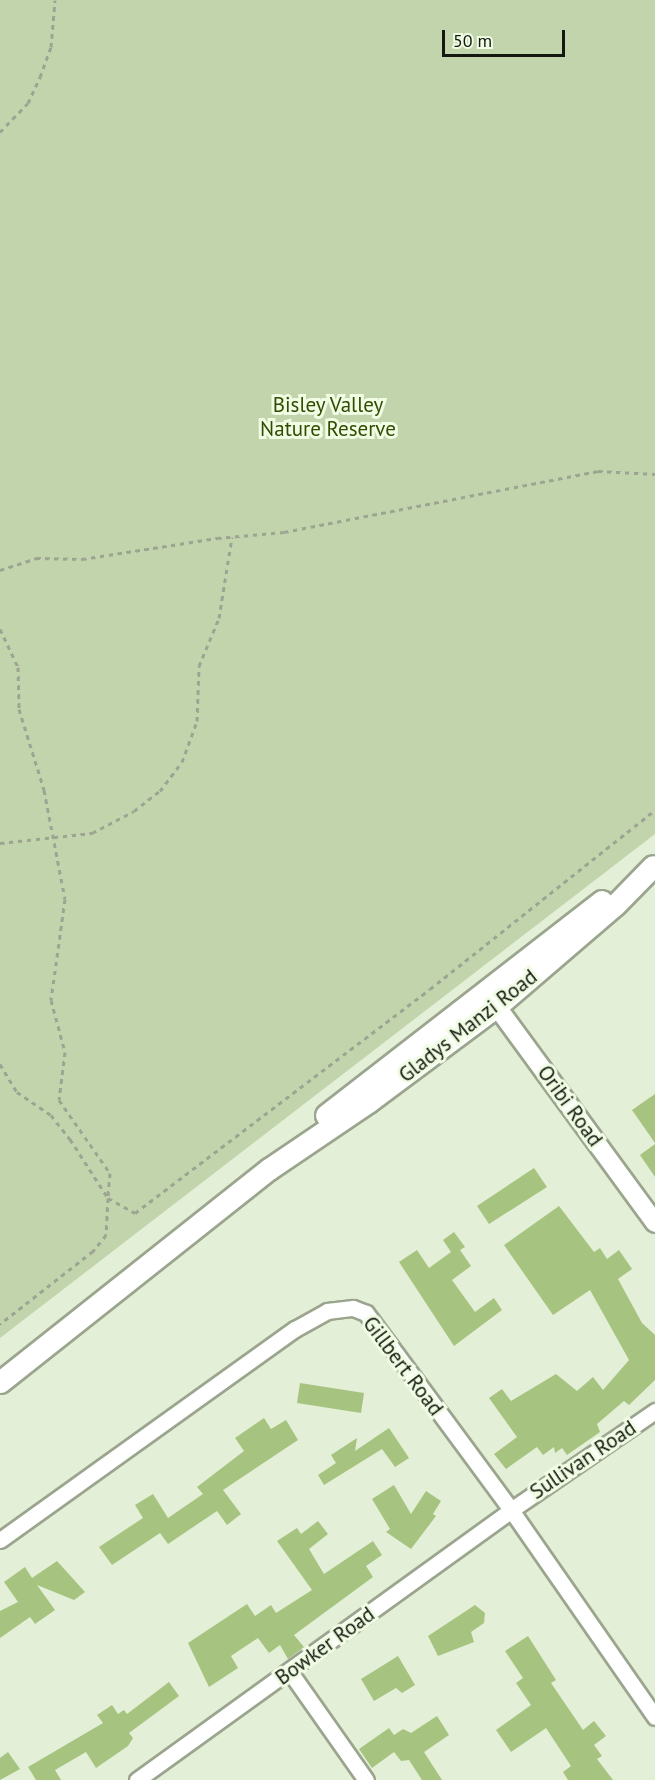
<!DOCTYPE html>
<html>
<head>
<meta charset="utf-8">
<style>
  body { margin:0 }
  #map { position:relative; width:655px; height:1780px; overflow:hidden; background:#e3efd6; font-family:"PT Sans",sans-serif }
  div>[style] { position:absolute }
  .green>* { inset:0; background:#c1d4ab }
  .building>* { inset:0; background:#a6c480 }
  .path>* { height:3px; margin-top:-1.5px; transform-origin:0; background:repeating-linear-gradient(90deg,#9ca592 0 4.5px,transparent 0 9px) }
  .roads { filter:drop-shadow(2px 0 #9ba58e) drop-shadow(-2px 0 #9ba58e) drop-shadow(0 2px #9ba58e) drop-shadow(0 -2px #9ba58e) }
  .minor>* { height:15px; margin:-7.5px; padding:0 7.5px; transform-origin:7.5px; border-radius:7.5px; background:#fff }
  .tertiary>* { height:18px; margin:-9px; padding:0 9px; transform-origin:9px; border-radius:9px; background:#fff }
  .secondary>* { height:21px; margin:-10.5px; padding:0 10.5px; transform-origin:10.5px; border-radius:10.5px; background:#fff }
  span { translate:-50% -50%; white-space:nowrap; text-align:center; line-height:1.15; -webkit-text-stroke:6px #f0fce3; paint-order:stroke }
  .park-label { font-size:21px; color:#324b00 }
  .street-label { font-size:21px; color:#141810 }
  .scale { position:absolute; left:442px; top:30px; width:123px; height:27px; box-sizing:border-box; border:3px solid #141810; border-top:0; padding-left:8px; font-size:18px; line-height:21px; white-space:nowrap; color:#141810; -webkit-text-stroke:4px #f0fce3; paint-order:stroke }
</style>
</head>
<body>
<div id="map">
  <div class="green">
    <div style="clip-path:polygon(0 0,655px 0,655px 834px,0 1338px)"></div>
  </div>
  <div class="building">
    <div style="clip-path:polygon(655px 1094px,655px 1143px,632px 1110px)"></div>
    <div style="clip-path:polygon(655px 1144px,655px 1177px,640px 1155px)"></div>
    <div style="clip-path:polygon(534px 1168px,547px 1187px,489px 1224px,477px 1206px)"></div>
    <div style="clip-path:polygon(559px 1206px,594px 1252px,600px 1248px,607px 1259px,619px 1250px,632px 1269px,618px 1279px,642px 1323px,655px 1335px,655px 1380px,629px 1405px,624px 1401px,597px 1424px,600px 1432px,567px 1455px,562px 1448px,555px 1453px,554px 1447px,543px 1455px,537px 1447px,506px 1469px,494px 1454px,517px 1437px,489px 1398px,502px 1389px,511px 1401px,556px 1374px,577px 1391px,593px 1377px,603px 1390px,629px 1360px,590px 1290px,553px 1315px,504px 1245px)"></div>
    <div style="clip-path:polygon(454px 1232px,465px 1247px,460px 1250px,471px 1266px,452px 1280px,475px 1312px,494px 1298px,502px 1310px,454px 1346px,399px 1262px,417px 1250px,429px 1268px,451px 1252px,443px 1240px)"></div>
    <div style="clip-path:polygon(300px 1383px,364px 1393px,361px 1413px,297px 1403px)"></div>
    <div style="clip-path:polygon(264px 1418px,271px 1429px,286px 1420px,298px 1440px,223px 1490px,241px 1514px,227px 1525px,217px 1511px,168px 1544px,160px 1533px,112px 1565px,99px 1547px,143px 1518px,135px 1505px,153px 1494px,168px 1518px,203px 1494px,197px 1487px,244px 1451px,235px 1438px)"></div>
    <div style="clip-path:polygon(389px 1428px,409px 1458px,395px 1467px,382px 1449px,324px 1485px,318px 1475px,336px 1463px,331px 1455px,357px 1438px,355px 1451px)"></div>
    <div style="clip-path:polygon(394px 1485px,411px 1514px,426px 1491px,441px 1501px,433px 1514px,436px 1516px,411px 1549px,386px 1532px,390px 1529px,372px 1499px)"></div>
    <div style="clip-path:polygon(318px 1521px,328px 1534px,309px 1549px,324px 1574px,373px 1541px,382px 1555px,366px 1566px,373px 1577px,294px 1635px,304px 1647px,288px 1659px,280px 1645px,269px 1653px,258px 1638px,231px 1656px,238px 1668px,209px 1687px,188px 1643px,247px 1604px,255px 1616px,271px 1605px,276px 1613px,312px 1590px,277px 1541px,297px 1528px,301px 1534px)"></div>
    <div style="clip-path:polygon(57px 1561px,85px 1592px,74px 1600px,37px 1585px,55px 1610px,35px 1624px,30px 1617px,0 1638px,0 1611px,18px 1602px,4px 1582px,25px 1567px,32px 1578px)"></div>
    <div style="clip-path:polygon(475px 1605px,485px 1613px,484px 1623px,471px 1632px,474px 1642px,438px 1656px,428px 1636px)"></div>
    <div style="clip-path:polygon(528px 1636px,556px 1680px,551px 1683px,583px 1730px,594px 1721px,606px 1736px,594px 1745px,602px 1756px,597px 1759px,613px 1780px,568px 1780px,563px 1772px,571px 1766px,546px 1728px,511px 1752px,496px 1730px,531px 1705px,516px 1683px,523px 1678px,505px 1651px)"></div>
    <div style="clip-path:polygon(398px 1656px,415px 1685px,402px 1693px,396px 1688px,374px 1701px,361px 1679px)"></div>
    <div style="clip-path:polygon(169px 1682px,179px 1696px,129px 1733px,133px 1738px,128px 1746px,96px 1768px,86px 1752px,55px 1770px,61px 1780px,36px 1780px,28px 1767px,103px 1723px,97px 1715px,112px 1705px,118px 1714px,124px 1710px,127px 1714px)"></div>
    <div style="clip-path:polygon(437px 1716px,449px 1735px,424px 1752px,442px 1780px,422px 1780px,409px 1760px,401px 1761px,394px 1752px,372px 1768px,359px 1749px,389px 1728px,394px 1735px,403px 1729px,411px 1733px)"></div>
    <div style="clip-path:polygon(8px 1752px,20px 1769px,0 1780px,0 1758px)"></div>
  </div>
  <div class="path">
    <div style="left:0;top:132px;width:40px;rotate:-46deg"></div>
    <div style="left:28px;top:103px;width:29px;rotate:-65deg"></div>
    <div style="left:40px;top:77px;width:32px;rotate:-70deg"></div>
    <div style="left:51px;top:47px;width:47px;rotate:-85.1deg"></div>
    <div style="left:0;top:570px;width:38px;rotate:-18deg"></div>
    <div style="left:36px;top:558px;width:46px;rotate:1.2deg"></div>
    <div style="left:82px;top:559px;width:137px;rotate:-8.8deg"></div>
    <div style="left:217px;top:538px;width:67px;rotate:-5.1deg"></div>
    <div style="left:284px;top:532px;width:320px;rotate:-11deg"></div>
    <div style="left:598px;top:471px;width:57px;rotate:3deg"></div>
    <div style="left:0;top:629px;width:42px;rotate:64.7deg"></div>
    <div style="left:18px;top:667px;width:42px;rotate:88.6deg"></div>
    <div style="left:19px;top:709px;width:85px;rotate:72.8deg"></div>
    <div style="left:44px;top:790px;width:111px;rotate:79.1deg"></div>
    <div style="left:65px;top:899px;width:102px;rotate:97.9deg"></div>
    <div style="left:51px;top:1000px;width:54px;rotate:74.9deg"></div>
    <div style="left:65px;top:1052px;width:48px;rotate:97.1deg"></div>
    <div style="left:59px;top:1100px;width:89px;rotate:55.1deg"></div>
    <div style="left:110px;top:1173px;width:25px;rotate:95deg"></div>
    <div style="left:108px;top:1198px;width:31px;rotate:29deg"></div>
    <div style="left:135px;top:1213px;width:370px;rotate:-37.2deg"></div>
    <div style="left:430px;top:989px;width:288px;rotate:-38.5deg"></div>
    <div style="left:0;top:843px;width:93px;rotate:-6.2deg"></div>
    <div style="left:92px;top:833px;width:47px;rotate:-27.6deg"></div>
    <div style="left:134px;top:811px;width:33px;rotate:-38deg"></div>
    <div style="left:160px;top:791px;width:36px;rotate:-53deg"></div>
    <div style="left:182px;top:762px;width:44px;rotate:-69.9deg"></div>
    <div style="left:197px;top:721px;width:55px;rotate:-87.9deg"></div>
    <div style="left:199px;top:666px;width:52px;rotate:-67.4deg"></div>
    <div style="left:219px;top:618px;width:82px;rotate:-80.9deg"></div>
    <div style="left:0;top:1064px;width:33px;rotate:59deg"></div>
    <div style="left:17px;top:1092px;width:41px;rotate:34.1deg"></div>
    <div style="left:51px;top:1115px;width:31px;rotate:52deg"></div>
    <div style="left:70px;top:1139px;width:70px;rotate:57.2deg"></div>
    <div style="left:108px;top:1198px;width:37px;rotate:93deg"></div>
    <div style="left:106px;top:1235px;width:21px;rotate:129deg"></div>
    <div style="left:93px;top:1251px;width:118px;rotate:141.9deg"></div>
  </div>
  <div class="roads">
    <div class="minor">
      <div style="left:0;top:1540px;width:363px;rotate:-35.6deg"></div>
      <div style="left:295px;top:1329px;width:37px;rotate:-29deg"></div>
      <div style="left:327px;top:1311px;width:26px;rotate:-7deg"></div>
      <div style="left:353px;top:1308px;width:14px;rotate:21deg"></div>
      <div style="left:366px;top:1313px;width:245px;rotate:53.6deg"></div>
      <div style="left:511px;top:1510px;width:252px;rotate:55.2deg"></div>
      <div style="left:290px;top:1672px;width:132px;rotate:54.9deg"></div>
      <div style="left:137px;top:1780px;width:461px;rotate:-35.8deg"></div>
      <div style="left:511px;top:1510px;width:175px;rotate:-34.5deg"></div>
    </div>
    <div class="tertiary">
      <div style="left:489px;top:996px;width:281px;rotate:53.8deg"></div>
    </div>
    <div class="secondary">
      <div style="left:326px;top:1115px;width:349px;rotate:-37.8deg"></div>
      <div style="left:0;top:1382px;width:343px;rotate:-38.4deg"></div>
      <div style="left:269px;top:1169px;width:120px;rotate:-34.1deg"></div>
      <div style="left:368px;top:1102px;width:161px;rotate:-36.7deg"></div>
      <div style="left:497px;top:1006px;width:155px;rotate:-40.6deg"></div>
      <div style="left:615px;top:905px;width:54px;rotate:-45.7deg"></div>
    </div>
  </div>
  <div class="park-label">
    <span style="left:328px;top:417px">Bisley Valley<br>Nature Reserve</span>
  </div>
  <div class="street-label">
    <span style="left:468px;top:1026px;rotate:-38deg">Gladys Manzi Road</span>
    <span style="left:570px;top:1106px;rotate:54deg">Oribi Road</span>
    <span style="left:403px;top:1366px;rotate:53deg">Gillbert Road</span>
    <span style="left:583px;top:1460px;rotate:-34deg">Sullivan Road</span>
    <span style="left:325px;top:1646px;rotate:-36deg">Bowker Road</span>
  </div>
  <div class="scale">50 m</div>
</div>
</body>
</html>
